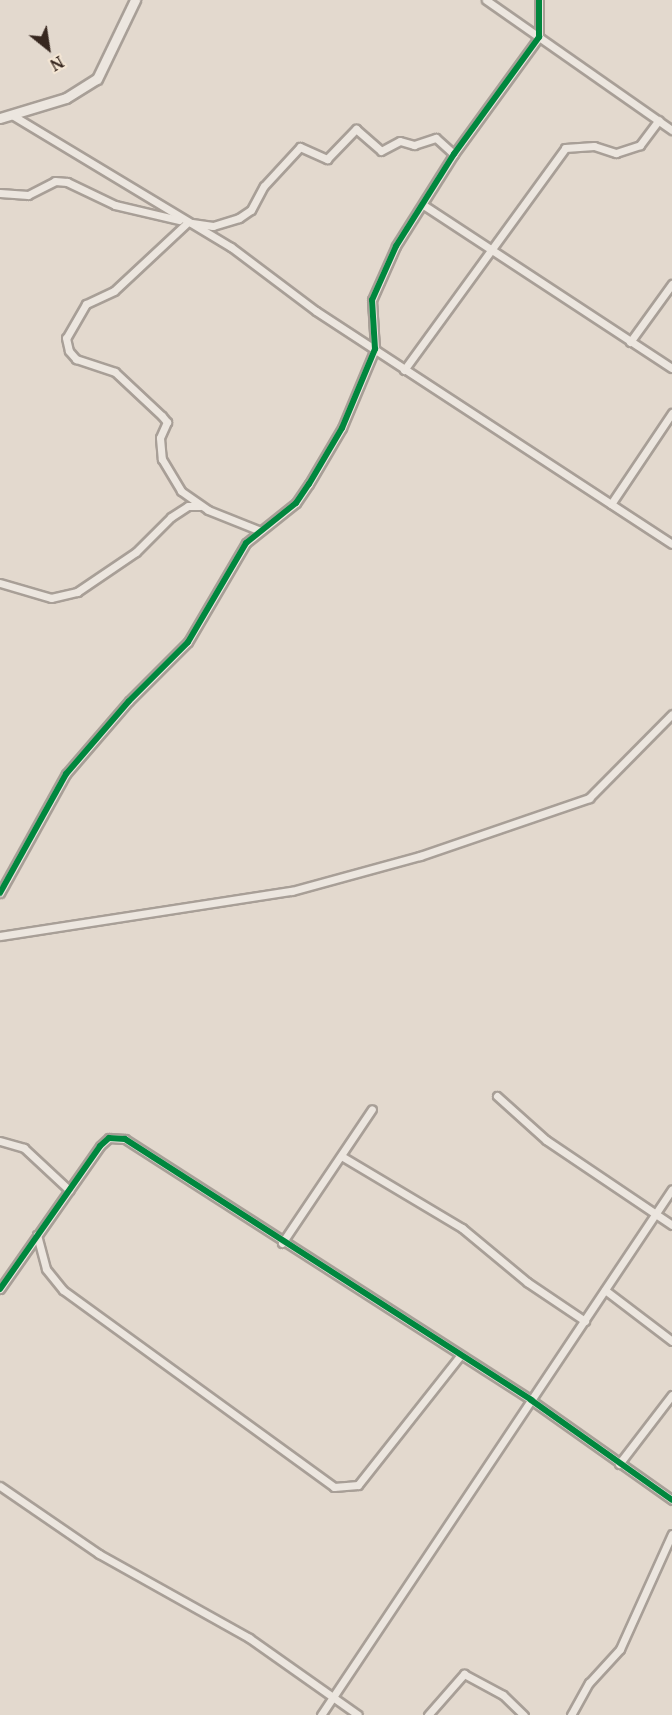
<!DOCTYPE html>
<html>
<head>
<meta charset="utf-8">
<style>
  body { margin:0 }
  #map { position:relative; width:672px; height:1715px; overflow:hidden; background:#e3d9ce; font-family:"Noto Serif",serif }
  div>[style] { position:absolute }
  .roads { filter:drop-shadow(2px 0 #a89f97) drop-shadow(-2px 0 #a89f97) drop-shadow(0 2px #a89f97) drop-shadow(0 -2px #a89f97) }
  .street>* { height:7px; margin:-3.5px; padding:0 3.5px; transform-origin:3.5px; border-radius:3.5px; background:#ece6df }
  .secondary>* { height:9px; margin:-4.5px; padding:0 4.5px; transform-origin:4.5px; border-radius:4.5px; background:#ece6df }
  .cycleway>* { height:6px; margin:-3px; padding:0 3px; transform-origin:3px; border-radius:3px; background:#00873e }
  span { translate:-50% -50%; white-space:nowrap; text-align:center; line-height:1.15; -webkit-text-stroke:5px #f4e6d4; paint-order:stroke }
  .north { position:absolute; left:18px; top:18px; width:60px; height:60px; -webkit-text-stroke:4px #f4e6d4; paint-order:stroke; rotate:150deg; font-size:16px; font-weight:700; line-height:24px; text-align:center; color:#37271f }
  .north::after { content:''; display:block; margin:auto; width:21px; height:27px; background:#37271f; clip-path:polygon(50% 0,100% 100%,50% 72%,0 100%) }
</style>
</head>
<body>
<div id="map">
  <div class="roads">
    <div class="street">
      <div style="left:486px;top:0;width:227px;rotate:35deg"></div>
      <div style="left:12px;top:115px;width:256px;rotate:31.1deg"></div>
      <div style="left:231px;top:247px;width:106px;rotate:37deg"></div>
      <div style="left:316px;top:311px;width:425px;rotate:33.2deg"></div>
      <div style="left:0;top:193px;width:28px;rotate:4deg"></div>
      <div style="left:28px;top:195px;width:30px;rotate:-27deg"></div>
      <div style="left:55px;top:181px;width:12px;rotate:5deg"></div>
      <div style="left:67px;top:182px;width:53px;rotate:25.6deg"></div>
      <div style="left:115px;top:205px;width:66px;rotate:13.2deg"></div>
      <div style="left:425px;top:206px;width:295px;rotate:33.3deg"></div>
      <div style="left:188px;top:222px;width:101px;rotate:137deg"></div>
      <div style="left:114px;top:291px;width:31px;rotate:155deg"></div>
      <div style="left:86px;top:304px;width:39px;rotate:120deg"></div>
      <div style="left:66px;top:338px;width:13px;rotate:77deg"></div>
      <div style="left:69px;top:351px;width:11px;rotate:49deg"></div>
      <div style="left:76px;top:359px;width:41px;rotate:18.4deg"></div>
      <div style="left:115px;top:372px;width:64px;rotate:43.1deg"></div>
      <div style="left:162px;top:416px;width:8px;rotate:50deg"></div>
      <div style="left:167px;top:422px;width:17px;rotate:114deg"></div>
      <div style="left:160px;top:438px;width:21px;rotate:85deg"></div>
      <div style="left:162px;top:459px;width:37px;rotate:59deg"></div>
      <div style="left:181px;top:491px;width:33px;rotate:35deg"></div>
      <div style="left:208px;top:510px;width:54px;rotate:21.8deg"></div>
      <div style="left:192px;top:223px;width:21px;rotate:8deg"></div>
      <div style="left:213px;top:226px;width:27px;rotate:-17deg"></div>
      <div style="left:239px;top:218px;width:14px;rotate:-34deg"></div>
      <div style="left:251px;top:210px;width:27px;rotate:-62deg"></div>
      <div style="left:264px;top:186px;width:53px;rotate:-47.3deg"></div>
      <div style="left:300px;top:147px;width:30px;rotate:24deg"></div>
      <div style="left:327px;top:159px;width:42px;rotate:-46deg"></div>
      <div style="left:356px;top:129px;width:33px;rotate:41deg"></div>
      <div style="left:381px;top:151px;width:21px;rotate:-28deg"></div>
      <div style="left:400px;top:141px;width:15px;rotate:16deg"></div>
      <div style="left:414px;top:145px;width:23px;rotate:-18deg"></div>
      <div style="left:436px;top:138px;width:24px;rotate:42deg"></div>
      <div style="left:630px;top:342px;width:72px;rotate:-54.1deg"></div>
      <div style="left:404px;top:370px;width:274px;rotate:-54deg"></div>
      <div style="left:565px;top:148px;width:29px;rotate:-4deg"></div>
      <div style="left:594px;top:146px;width:23px;rotate:18deg"></div>
      <div style="left:616px;top:153px;width:25px;rotate:-18deg"></div>
      <div style="left:640px;top:145px;width:31px;rotate:-53deg"></div>
      <div style="left:611px;top:504px;width:110px;rotate:-56.2deg"></div>
      <div style="left:0;top:583px;width:53px;rotate:16.4deg"></div>
      <div style="left:51px;top:598px;width:27px;rotate:-13deg"></div>
      <div style="left:77px;top:592px;width:71px;rotate:-34.1deg"></div>
      <div style="left:136px;top:552px;width:49px;rotate:-45deg"></div>
      <div style="left:171px;top:517px;width:20px;rotate:-33deg"></div>
      <div style="left:188px;top:506px;width:12px"></div>
      <div style="left:0;top:893px;width:136px;rotate:-61deg"></div>
      <div style="left:66px;top:774px;width:96px;rotate:-49.2deg"></div>
      <div style="left:129px;top:701px;width:83px;rotate:-45deg"></div>
      <div style="left:188px;top:642px;width:115px;rotate:-59.6deg"></div>
      <div style="left:246px;top:543px;width:64px;rotate:-38.7deg"></div>
      <div style="left:296px;top:503px;width:23px;rotate:-56deg"></div>
      <div style="left:309px;top:484px;width:65px;rotate:-59.5deg"></div>
      <div style="left:342px;top:428px;width:86px;rotate:-67.3deg"></div>
      <div style="left:375px;top:349px;width:49px;rotate:-93.5deg"></div>
      <div style="left:372px;top:300px;width:59px;rotate:-66deg"></div>
      <div style="left:396px;top:246px;width:109px;rotate:-57.8deg"></div>
      <div style="left:454px;top:154px;width:145px;rotate:-54deg"></div>
      <div style="left:539px;top:37px;width:37px;rotate:-90deg"></div>
      <div style="left:0;top:936px;width:295px;rotate:-8.8deg"></div>
      <div style="left:292px;top:891px;width:133px;rotate:-15.3deg"></div>
      <div style="left:420px;top:856px;width:179px;rotate:-18.9deg"></div>
      <div style="left:589px;top:798px;width:118px;rotate:-45.3deg"></div>
      <div style="left:497px;top:1096px;width:66px;rotate:41.9deg"></div>
      <div style="left:546px;top:1140px;width:152px;rotate:34deg"></div>
      <div style="left:0;top:1141px;width:25px;rotate:16deg"></div>
      <div style="left:24px;top:1148px;width:62px;rotate:43deg"></div>
      <div style="left:343px;top:1157px;width:139px;rotate:30.8deg"></div>
      <div style="left:462px;top:1228px;width:85px;rotate:39.7deg"></div>
      <div style="left:527px;top:1282px;width:70px;rotate:33.9deg"></div>
      <div style="left:37px;top:1235px;width:35px;rotate:75deg"></div>
      <div style="left:46px;top:1269px;width:27px;rotate:51deg"></div>
      <div style="left:63px;top:1290px;width:335px;rotate:36deg"></div>
      <div style="left:334px;top:1487px;width:24px;rotate:-5deg"></div>
      <div style="left:358px;top:1485px;width:163px;rotate:-51.7deg"></div>
      <div style="left:282px;top:1243px;width:161px;rotate:-56.1deg"></div>
      <div style="left:0;top:1289px;width:174px;rotate:-55deg"></div>
      <div style="left:100px;top:1146px;width:12px;rotate:-42deg"></div>
      <div style="left:109px;top:1138px;width:16px;rotate:4deg"></div>
      <div style="left:125px;top:1139px;width:483px;rotate:32.7deg"></div>
      <div style="left:531px;top:1400px;width:173px;rotate:35.3deg"></div>
      <div style="left:605px;top:1290px;width:84px;rotate:37.3deg"></div>
      <div style="left:619px;top:1464px;width:87px;rotate:-52.5deg"></div>
      <div style="left:0;top:1486px;width:120px;rotate:34.5deg"></div>
      <div style="left:99px;top:1554px;width:172px;rotate:29.2deg"></div>
      <div style="left:249px;top:1638px;width:133px;rotate:35.2deg"></div>
      <div style="left:321px;top:1715px;width:632px;rotate:-56.28deg"></div>
      <div style="left:428px;top:1715px;width:55px;rotate:-48.7deg"></div>
      <div style="left:464px;top:1674px;width:44px;rotate:28.3deg"></div>
      <div style="left:503px;top:1695px;width:29px;rotate:44deg"></div>
      <div style="left:571px;top:1715px;width:37px;rotate:-61deg"></div>
      <div style="left:589px;top:1683px;width:46px;rotate:-47.6deg"></div>
      <div style="left:620px;top:1649px;width:126px;rotate:-65.7deg"></div>
    </div>
    <div class="secondary">
      <div style="left:0;top:118px;width:69px;rotate:-16.9deg"></div>
      <div style="left:66px;top:98px;width:36px;rotate:-32deg"></div>
      <div style="left:97px;top:79px;width:88px;rotate:-64.3deg"></div>
    </div>
  </div>
  <div class="cycleway">
    <div style="left:0;top:893px;width:136px;rotate:-61deg"></div>
    <div style="left:66px;top:774px;width:96px;rotate:-49.2deg"></div>
    <div style="left:129px;top:701px;width:83px;rotate:-45deg"></div>
    <div style="left:188px;top:642px;width:115px;rotate:-59.6deg"></div>
    <div style="left:246px;top:543px;width:64px;rotate:-38.7deg"></div>
    <div style="left:296px;top:503px;width:23px;rotate:-56deg"></div>
    <div style="left:309px;top:484px;width:65px;rotate:-59.5deg"></div>
    <div style="left:342px;top:428px;width:86px;rotate:-67.3deg"></div>
    <div style="left:375px;top:349px;width:49px;rotate:-93.5deg"></div>
    <div style="left:372px;top:300px;width:59px;rotate:-66deg"></div>
    <div style="left:396px;top:246px;width:109px;rotate:-57.8deg"></div>
    <div style="left:454px;top:154px;width:145px;rotate:-54deg"></div>
    <div style="left:539px;top:37px;width:37px;rotate:-90deg"></div>
    <div style="left:0;top:1289px;width:174px;rotate:-55deg"></div>
    <div style="left:100px;top:1146px;width:12px;rotate:-42deg"></div>
    <div style="left:109px;top:1138px;width:16px;rotate:4deg"></div>
    <div style="left:125px;top:1139px;width:483px;rotate:32.7deg"></div>
    <div style="left:531px;top:1400px;width:173px;rotate:35.3deg"></div>
  </div>
  <div class="north">N</div>
</div>
</body>
</html>
